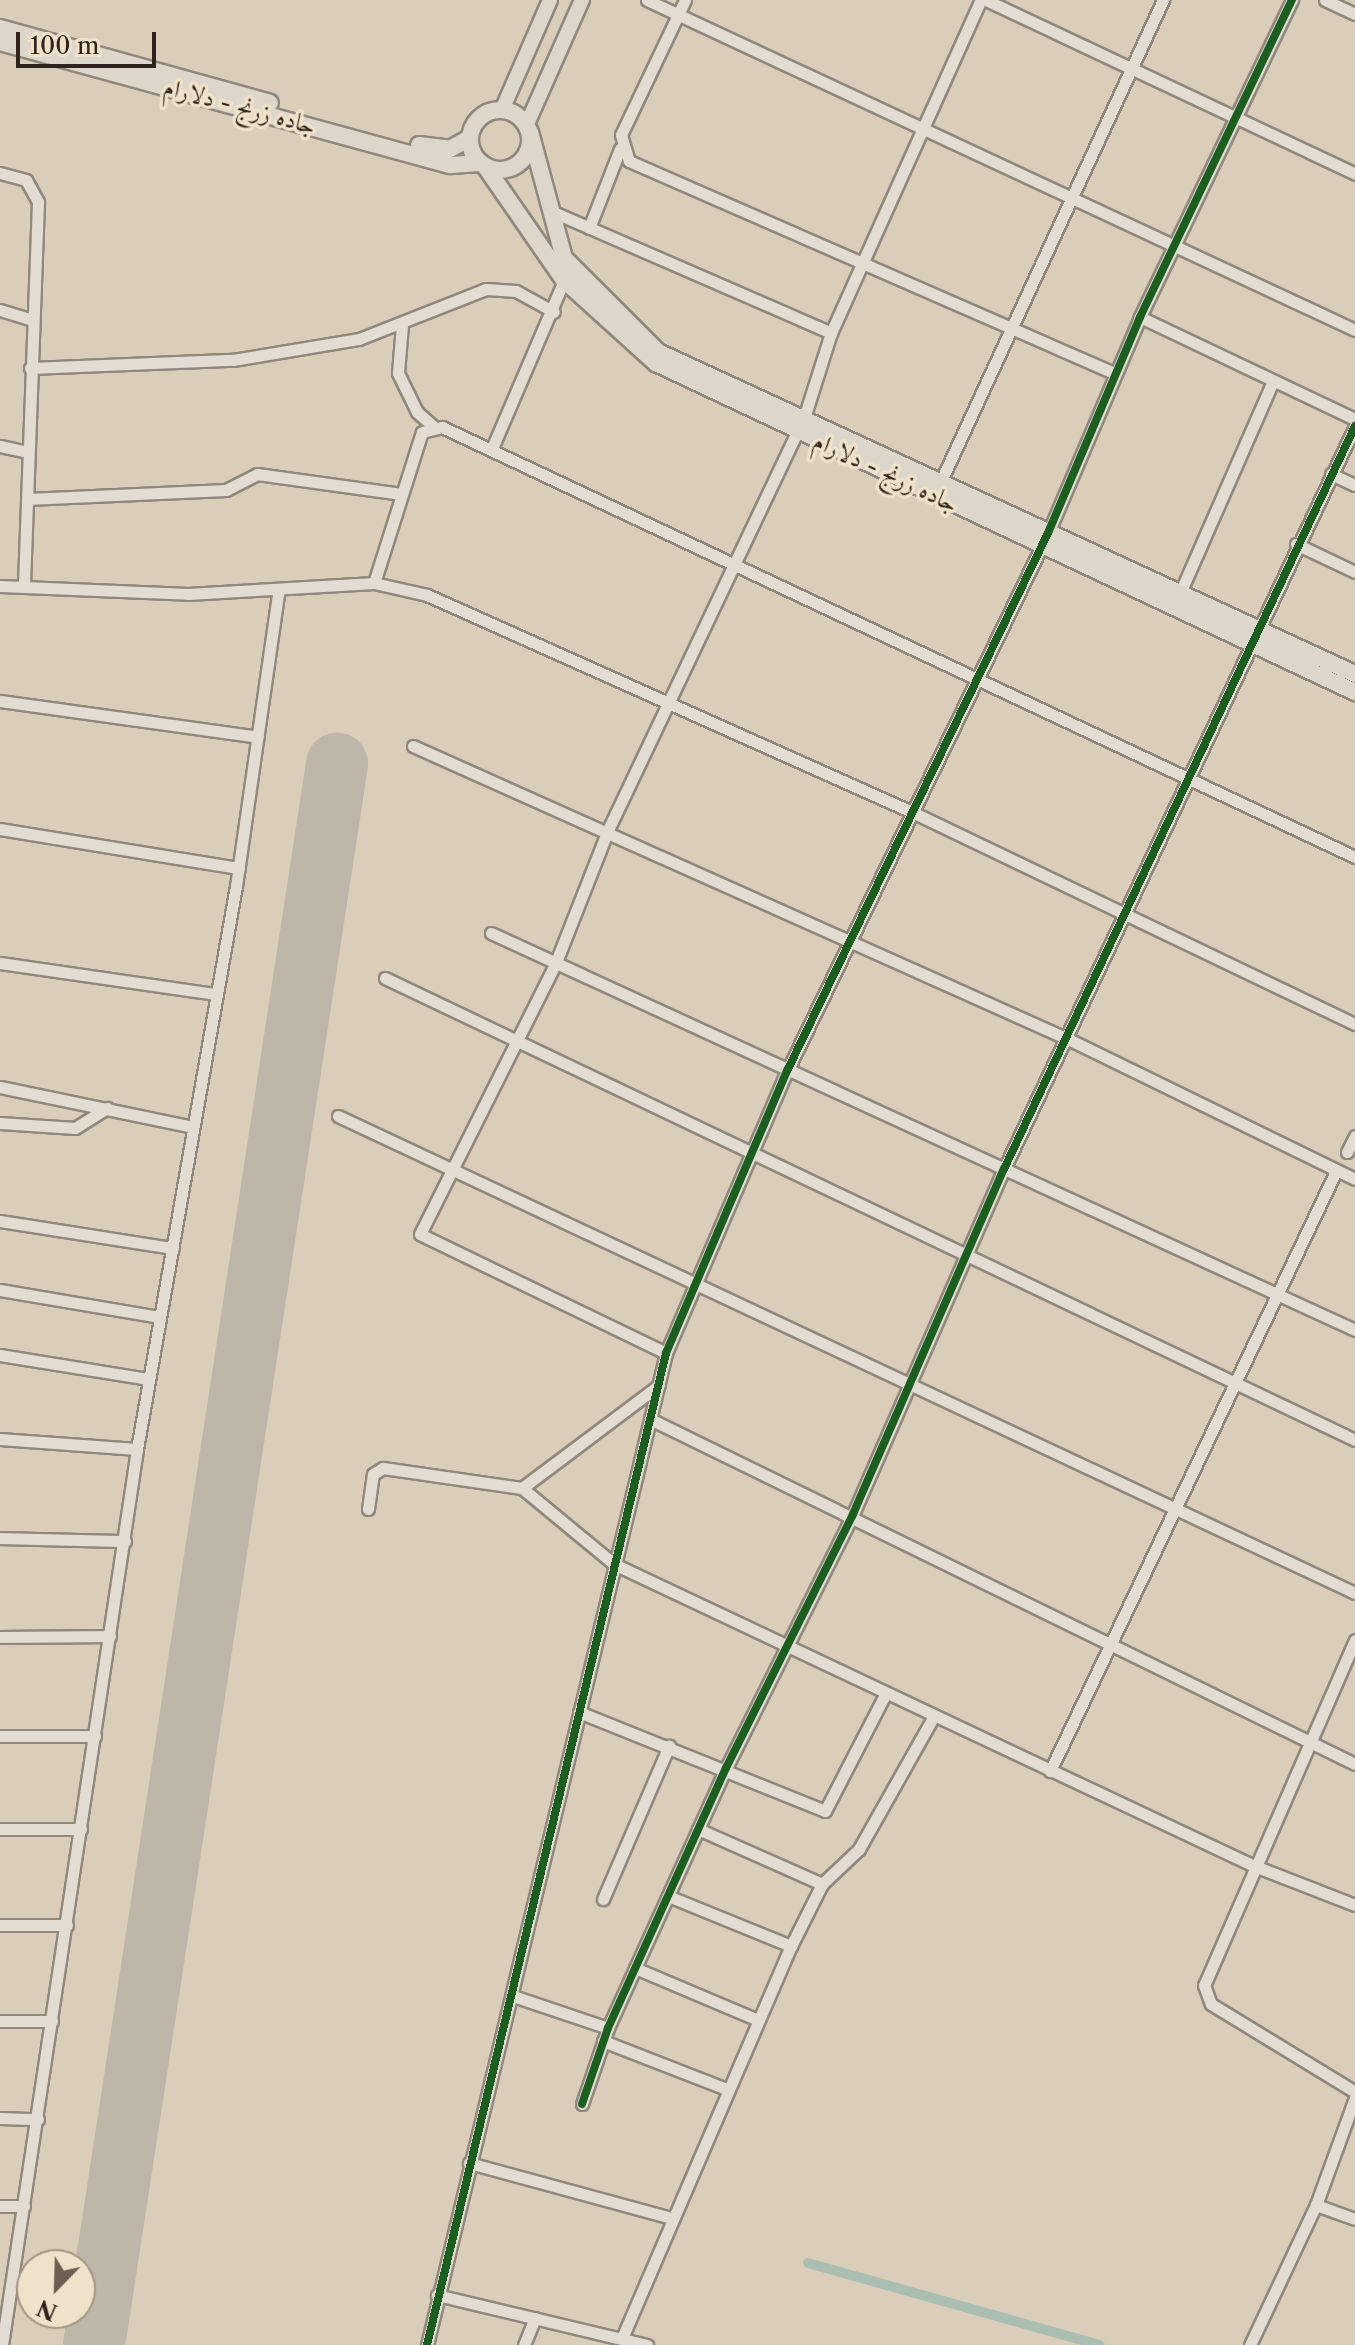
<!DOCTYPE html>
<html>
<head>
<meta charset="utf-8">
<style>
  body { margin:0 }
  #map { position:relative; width:1355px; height:2345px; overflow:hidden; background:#daceba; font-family:"Libre Caslon Text",Amiri,serif }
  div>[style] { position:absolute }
  .canal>* { height:10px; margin:-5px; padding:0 5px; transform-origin:5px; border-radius:5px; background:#abbeb2 }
  .runway>* { height:62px; margin:-31px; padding:0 31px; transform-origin:31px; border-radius:31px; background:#beb6a8 }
  .roads { filter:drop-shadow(2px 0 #90887c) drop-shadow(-2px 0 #90887c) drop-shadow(0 2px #90887c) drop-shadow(0 -2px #90887c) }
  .minor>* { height:11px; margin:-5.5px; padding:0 5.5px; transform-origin:5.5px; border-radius:5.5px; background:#e2dcd2 }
  .major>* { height:14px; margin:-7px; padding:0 7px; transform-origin:7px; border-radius:7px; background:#ddd6ca }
  .highway>* { height:16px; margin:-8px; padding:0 8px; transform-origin:8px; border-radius:8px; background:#ddd6ca }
  .highway>.ring { margin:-8px; padding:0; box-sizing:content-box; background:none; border:16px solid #ddd6ca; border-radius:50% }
  .cycleway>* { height:8px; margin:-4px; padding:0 4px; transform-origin:4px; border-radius:4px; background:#1b5e20 }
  span { translate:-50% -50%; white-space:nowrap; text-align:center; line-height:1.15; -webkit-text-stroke:7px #efe2ca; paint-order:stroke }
  .street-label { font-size:24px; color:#2f241b }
  .north { position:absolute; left:16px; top:2249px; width:80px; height:80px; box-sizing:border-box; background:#efe2ca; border:2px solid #a29684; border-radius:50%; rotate:203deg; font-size:22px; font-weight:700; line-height:32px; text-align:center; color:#2f241b }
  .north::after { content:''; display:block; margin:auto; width:28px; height:36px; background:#6b6053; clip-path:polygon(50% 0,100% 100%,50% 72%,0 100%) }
  .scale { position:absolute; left:16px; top:32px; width:140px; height:36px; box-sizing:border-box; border:4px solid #2f241b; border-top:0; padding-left:10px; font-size:24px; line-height:28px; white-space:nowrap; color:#2f241b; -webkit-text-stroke:6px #efe2ca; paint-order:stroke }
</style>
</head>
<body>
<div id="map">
  <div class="canal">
    <div style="left:808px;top:2263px;width:303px;rotate:15.7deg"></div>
  </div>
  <div class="runway">
    <div style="left:94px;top:2345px;width:1600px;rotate:-81.26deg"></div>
  </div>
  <div class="roads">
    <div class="minor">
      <div style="left:647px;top:0;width:781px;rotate:24.99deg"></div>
      <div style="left:685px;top:0;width:149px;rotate:115.4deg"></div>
      <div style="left:621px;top:135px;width:27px;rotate:73deg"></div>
      <div style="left:629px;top:161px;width:529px;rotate:23.61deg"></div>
      <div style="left:986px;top:0;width:408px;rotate:25.2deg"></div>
      <div style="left:1325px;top:0;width:33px;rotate:25deg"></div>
      <div style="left:0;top:173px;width:27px;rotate:15deg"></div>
      <div style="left:26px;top:180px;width:25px;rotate:61deg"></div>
      <div style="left:38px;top:202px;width:383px;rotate:92.1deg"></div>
      <div style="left:551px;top:211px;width:305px;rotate:23.5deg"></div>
      <div style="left:589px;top:228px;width:85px;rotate:-68.6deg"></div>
      <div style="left:0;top:310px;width:30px;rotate:17deg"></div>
      <div style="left:1140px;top:317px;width:238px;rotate:25.4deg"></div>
      <div style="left:402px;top:325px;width:48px;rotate:94.8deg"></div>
      <div style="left:398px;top:373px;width:43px;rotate:64deg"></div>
      <div style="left:417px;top:412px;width:21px;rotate:41deg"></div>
      <div style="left:30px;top:368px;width:203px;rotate:-2.3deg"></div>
      <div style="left:233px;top:360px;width:128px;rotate:-9.5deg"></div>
      <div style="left:359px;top:339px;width:136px;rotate:-21.5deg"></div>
      <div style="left:486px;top:289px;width:30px;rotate:4deg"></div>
      <div style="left:516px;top:291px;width:43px;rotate:28.9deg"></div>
      <div style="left:0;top:446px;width:29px;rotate:12deg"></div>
      <div style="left:493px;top:446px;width:181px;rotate:-66.8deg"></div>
      <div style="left:1331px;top:474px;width:26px;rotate:25deg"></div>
      <div style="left:940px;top:483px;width:532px;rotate:-65.22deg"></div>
      <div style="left:27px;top:499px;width:199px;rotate:-2.6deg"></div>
      <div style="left:226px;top:490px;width:35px;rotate:-27deg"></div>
      <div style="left:257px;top:474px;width:146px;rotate:7.9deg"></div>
      <div style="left:1296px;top:544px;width:65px;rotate:25.4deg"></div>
      <div style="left:374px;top:583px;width:158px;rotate:-72.4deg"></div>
      <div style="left:422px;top:432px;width:21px;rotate:-14deg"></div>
      <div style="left:442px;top:427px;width:1009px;rotate:25.22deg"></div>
      <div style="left:0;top:586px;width:188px;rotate:2.4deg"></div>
      <div style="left:188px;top:594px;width:186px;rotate:-3.4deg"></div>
      <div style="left:374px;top:583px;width:54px;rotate:12.8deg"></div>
      <div style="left:427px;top:595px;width:531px;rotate:24.1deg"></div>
      <div style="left:912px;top:812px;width:491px;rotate:25.6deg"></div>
      <div style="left:1180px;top:593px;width:229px;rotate:-66.3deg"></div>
      <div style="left:0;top:701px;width:260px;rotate:7.9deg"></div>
      <div style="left:413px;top:746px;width:718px;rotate:24.1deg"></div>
      <div style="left:1068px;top:1039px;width:319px;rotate:26deg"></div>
      <div style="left:0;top:829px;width:242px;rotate:9.3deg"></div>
      <div style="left:491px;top:933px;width:951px;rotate:24.68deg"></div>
      <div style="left:0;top:963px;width:218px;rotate:8.2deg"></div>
      <div style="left:385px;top:978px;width:1074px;rotate:25.47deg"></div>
      <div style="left:0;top:1087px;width:193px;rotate:11.7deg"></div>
      <div style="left:338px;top:1116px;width:1123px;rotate:25.13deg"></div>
      <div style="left:0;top:1123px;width:75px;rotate:3.8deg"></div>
      <div style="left:75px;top:1128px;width:38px;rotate:-32deg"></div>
      <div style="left:1347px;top:1152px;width:18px;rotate:-63deg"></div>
      <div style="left:0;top:1221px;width:175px;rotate:8.9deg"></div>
      <div style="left:0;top:1290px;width:161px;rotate:9.6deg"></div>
      <div style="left:666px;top:1353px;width:273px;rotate:-154.2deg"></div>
      <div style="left:420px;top:1234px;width:304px;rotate:-63.4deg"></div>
      <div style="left:556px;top:962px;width:142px;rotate:-68.5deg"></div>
      <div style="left:608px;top:830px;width:456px;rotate:-64.6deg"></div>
      <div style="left:804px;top:418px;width:89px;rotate:-72.4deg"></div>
      <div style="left:831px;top:333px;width:365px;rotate:-65.8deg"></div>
      <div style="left:0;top:1355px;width:151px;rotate:9.2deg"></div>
      <div style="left:650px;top:1419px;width:785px;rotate:26.08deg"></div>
      <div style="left:0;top:1439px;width:137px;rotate:4.2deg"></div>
      <div style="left:522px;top:1488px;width:119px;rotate:39.6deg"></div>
      <div style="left:614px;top:1564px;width:705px;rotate:25.26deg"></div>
      <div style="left:1252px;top:1865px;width:110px;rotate:21.2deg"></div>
      <div style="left:368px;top:1509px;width:35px;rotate:-82deg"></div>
      <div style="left:373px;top:1474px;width:12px;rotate:-31deg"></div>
      <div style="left:383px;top:1468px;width:140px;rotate:8.2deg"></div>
      <div style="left:522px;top:1488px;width:171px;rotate:-36.9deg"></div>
      <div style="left:0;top:1538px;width:125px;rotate:1.4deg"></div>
      <div style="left:0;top:1637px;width:110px;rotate:-0.5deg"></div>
      <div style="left:1355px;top:1640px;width:377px;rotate:113.6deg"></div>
      <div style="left:1204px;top:1985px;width:20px;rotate:70deg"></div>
      <div style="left:1211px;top:2004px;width:169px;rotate:31.4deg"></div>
      <div style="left:579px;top:1712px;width:265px;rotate:21.9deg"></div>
      <div style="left:825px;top:1811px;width:133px;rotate:-62.7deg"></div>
      <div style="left:0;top:1736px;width:95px"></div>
      <div style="left:1050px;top:1771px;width:665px;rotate:-64.51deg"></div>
      <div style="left:0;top:1829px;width:81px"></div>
      <div style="left:698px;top:1829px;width:136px;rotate:23.9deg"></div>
      <div style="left:668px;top:1896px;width:133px;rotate:22.1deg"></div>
      <div style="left:603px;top:1899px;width:167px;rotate:-66.7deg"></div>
      <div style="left:0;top:1925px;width:67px"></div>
      <div style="left:635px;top:1968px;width:131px;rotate:22.9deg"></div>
      <div style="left:513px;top:1996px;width:100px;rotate:18.6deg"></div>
      <div style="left:0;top:2021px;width:52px"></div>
      <div style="left:603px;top:2041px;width:130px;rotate:21.2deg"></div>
      <div style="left:582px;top:2104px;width:80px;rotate:-71.1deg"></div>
      <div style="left:608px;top:2028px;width:286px;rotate:-65.6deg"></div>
      <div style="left:726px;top:1768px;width:284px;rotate:-63.4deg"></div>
      <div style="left:853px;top:1514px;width:377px;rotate:-66.4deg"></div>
      <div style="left:1004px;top:1169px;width:822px;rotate:-64.71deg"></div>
      <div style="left:0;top:2118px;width:38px;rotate:2deg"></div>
      <div style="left:469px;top:2163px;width:209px;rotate:15.2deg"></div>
      <div style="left:1316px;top:2205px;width:41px;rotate:19.7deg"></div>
      <div style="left:0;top:2206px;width:24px"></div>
      <div style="left:437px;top:2295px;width:216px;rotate:13.4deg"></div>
      <div style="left:622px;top:2338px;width:427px;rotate:-66.7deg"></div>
      <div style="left:791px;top:1946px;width:69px;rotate:-63.4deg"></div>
      <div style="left:822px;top:1884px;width:51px;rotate:-43.4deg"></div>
      <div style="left:859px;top:1849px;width:153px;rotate:-60.6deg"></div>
      <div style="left:2px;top:2345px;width:906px;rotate:-81.43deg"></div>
      <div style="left:137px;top:1449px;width:572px;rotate:-80.03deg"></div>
      <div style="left:236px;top:886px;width:296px;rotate:-81.8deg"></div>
      <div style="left:427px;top:2345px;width:1020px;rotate:-76.45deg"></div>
      <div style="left:666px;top:1353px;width:309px;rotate:-66.8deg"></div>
      <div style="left:788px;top:1069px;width:596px;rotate:-64.12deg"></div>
      <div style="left:1048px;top:533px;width:235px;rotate:-66.9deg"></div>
      <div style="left:1140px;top:317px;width:352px;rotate:-64.4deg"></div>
      <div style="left:524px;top:2345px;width:29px;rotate:-68deg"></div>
      <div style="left:1250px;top:2345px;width:155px;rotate:-64.8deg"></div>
      <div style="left:1316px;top:2205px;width:114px;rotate:-70deg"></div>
    </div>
    <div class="major">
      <div style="left:502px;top:110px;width:120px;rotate:-66.4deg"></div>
      <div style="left:527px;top:124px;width:136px;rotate:-66.1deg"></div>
    </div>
    <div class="highway">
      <div style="left:0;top:28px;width:280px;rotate:15.5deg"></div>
      <div style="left:0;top:42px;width:467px;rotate:15.3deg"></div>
      <div style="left:451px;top:165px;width:30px;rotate:-4deg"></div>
      <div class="ring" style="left:470px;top:110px;width:44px;height:44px"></div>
      <div style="left:530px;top:132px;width:131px;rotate:74.9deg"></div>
      <div style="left:564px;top:258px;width:133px;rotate:45deg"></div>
      <div style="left:658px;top:352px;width:768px;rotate:24.8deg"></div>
      <div style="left:419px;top:145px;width:31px;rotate:7deg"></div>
      <div style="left:450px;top:149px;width:23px;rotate:-29deg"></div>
      <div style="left:485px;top:166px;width:139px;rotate:55.3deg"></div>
      <div style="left:564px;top:280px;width:124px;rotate:42.1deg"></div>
      <div style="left:656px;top:363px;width:773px;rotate:25.21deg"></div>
    </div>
  </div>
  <div class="cycleway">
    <div style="left:582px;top:2104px;width:80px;rotate:-71.1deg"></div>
    <div style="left:608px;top:2028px;width:286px;rotate:-65.6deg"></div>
    <div style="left:726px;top:1768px;width:284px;rotate:-63.4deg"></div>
    <div style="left:853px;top:1514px;width:377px;rotate:-66.4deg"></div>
    <div style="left:1004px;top:1169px;width:822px;rotate:-64.71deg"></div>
    <div style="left:427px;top:2345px;width:1020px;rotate:-76.45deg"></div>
    <div style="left:666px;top:1353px;width:309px;rotate:-66.8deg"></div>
    <div style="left:788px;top:1069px;width:596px;rotate:-64.12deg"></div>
    <div style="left:1048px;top:533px;width:235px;rotate:-66.9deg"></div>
    <div style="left:1140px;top:317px;width:352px;rotate:-64.4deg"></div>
  </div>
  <div class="street-label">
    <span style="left:240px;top:106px;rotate:15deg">جاده زرنج - دلارام</span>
    <span style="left:886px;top:472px;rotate:25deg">جاده زرنج - دلارام</span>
  </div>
  <div class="north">N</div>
  <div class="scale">100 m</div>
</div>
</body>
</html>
